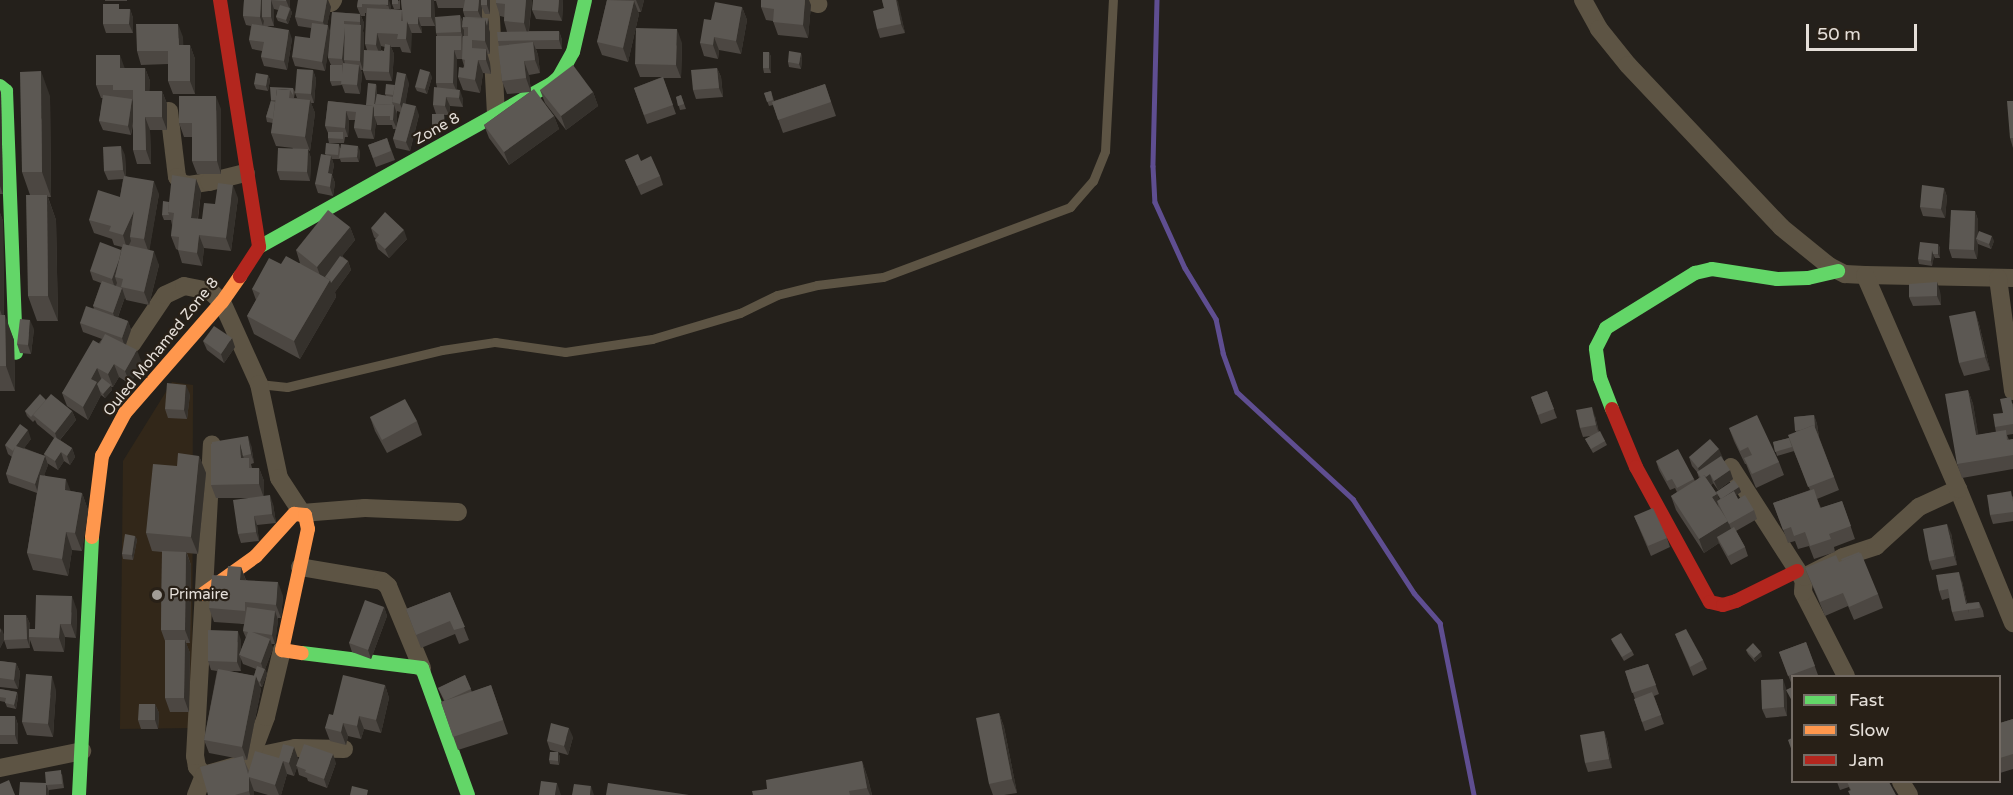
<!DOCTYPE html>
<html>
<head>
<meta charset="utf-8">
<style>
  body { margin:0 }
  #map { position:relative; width:2013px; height:795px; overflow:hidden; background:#24201b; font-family:"Varela Round",sans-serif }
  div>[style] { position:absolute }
  .built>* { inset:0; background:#322719 }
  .stream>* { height:4.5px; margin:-2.25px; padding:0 2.25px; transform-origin:2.25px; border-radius:2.25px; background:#5f4e91 }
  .lane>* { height:9px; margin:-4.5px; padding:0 4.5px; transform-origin:4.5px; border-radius:4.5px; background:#5d5444 }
  .street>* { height:18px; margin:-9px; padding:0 9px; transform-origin:9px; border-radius:9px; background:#5d5444 }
  .fast>* { height:14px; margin:-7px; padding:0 7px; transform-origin:7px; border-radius:7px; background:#63d668 }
  .slow>* { height:14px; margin:-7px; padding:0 7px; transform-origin:7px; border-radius:7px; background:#ff974d }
  .jam>* { height:14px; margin:-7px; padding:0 7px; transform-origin:7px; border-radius:7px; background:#b3261e }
  .wall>* { inset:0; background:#4c4742 }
  .shaded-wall>* { inset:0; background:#35312c }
  .building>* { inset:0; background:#5c5853 }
  .dots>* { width:16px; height:16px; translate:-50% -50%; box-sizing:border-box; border:3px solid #282017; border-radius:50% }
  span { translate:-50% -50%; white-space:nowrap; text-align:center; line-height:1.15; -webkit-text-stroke:4.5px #282017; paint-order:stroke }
  .street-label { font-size:15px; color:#e5dfd9 }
  .poi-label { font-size:15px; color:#e5dfd9 }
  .left { translate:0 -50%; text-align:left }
  .legend { position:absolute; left:1791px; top:675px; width:210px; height:108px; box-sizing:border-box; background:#282017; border:2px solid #746c65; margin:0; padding:8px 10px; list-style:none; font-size:18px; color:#e5dfd9 }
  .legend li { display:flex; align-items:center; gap:12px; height:30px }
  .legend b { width:30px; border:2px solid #746c65 }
  .scale { position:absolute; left:1806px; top:24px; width:111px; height:27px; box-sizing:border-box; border:3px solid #e5dfd9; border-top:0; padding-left:8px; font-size:18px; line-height:21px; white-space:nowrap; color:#e5dfd9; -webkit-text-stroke:4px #282017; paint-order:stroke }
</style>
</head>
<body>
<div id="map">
  <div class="built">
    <div style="clip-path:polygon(172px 382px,193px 385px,192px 728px,120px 729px,123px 461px)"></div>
  </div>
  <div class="stream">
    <div style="left:1157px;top:0;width:166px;rotate:91.4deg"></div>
    <div style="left:1153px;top:166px;width:36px;rotate:87deg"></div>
    <div style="left:1155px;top:202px;width:72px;rotate:65.6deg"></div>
    <div style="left:1185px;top:268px;width:60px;rotate:58.7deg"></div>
    <div style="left:1216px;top:319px;width:35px;rotate:78deg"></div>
    <div style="left:1223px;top:353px;width:41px;rotate:70.3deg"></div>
    <div style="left:1237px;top:392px;width:158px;rotate:42.7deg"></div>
    <div style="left:1353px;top:499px;width:112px;rotate:57deg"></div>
    <div style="left:1414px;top:593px;width:40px;rotate:49deg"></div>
    <div style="left:1440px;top:623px;width:175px;rotate:78.8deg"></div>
  </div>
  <div class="lane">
    <div style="left:259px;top:384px;width:28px;rotate:6deg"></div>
    <div style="left:287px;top:387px;width:159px;rotate:-13.4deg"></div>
    <div style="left:442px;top:350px;width:54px;rotate:-8.6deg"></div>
    <div style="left:495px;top:342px;width:71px;rotate:8.1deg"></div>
    <div style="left:565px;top:352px;width:88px;rotate:-8.5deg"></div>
    <div style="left:652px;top:339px;width:92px;rotate:-16.5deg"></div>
    <div style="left:740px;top:313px;width:41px;rotate:-25.9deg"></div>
    <div style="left:777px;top:295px;width:41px;rotate:-14deg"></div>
    <div style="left:817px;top:285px;width:66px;rotate:-6.9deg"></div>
    <div style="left:883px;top:277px;width:200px;rotate:-20.5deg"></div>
    <div style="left:1070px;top:207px;width:35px;rotate:-49deg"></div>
    <div style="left:1093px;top:181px;width:32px;rotate:-68deg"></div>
    <div style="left:1105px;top:151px;width:151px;rotate:-87deg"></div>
  </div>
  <div class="street">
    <div style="left:490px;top:0;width:115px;rotate:87deg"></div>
    <div style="left:805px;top:0;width:14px;rotate:17deg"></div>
    <div style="left:1583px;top:0;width:33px;rotate:61deg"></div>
    <div style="left:1599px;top:29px;width:46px;rotate:51.1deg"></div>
    <div style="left:1628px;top:65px;width:223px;rotate:46.6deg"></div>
    <div style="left:1781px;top:227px;width:62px;rotate:39.1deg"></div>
    <div style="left:1829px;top:266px;width:18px;rotate:27deg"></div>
    <div style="left:1845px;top:274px;width:20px;rotate:3deg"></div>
    <div style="left:1865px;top:275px;width:148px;rotate:1.2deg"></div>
    <div style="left:331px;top:3px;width:4px;rotate:-56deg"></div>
    <div style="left:169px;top:111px;width:66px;rotate:83.1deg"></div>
    <div style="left:177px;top:177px;width:7px;rotate:56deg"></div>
    <div style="left:181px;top:183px;width:8px;rotate:14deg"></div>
    <div style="left:189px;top:185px;width:20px;rotate:-9deg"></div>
    <div style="left:209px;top:182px;width:38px;rotate:-14deg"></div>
    <div style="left:1998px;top:278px;width:114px;rotate:82.4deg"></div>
    <div style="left:132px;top:344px;width:59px;rotate:-56deg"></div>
    <div style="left:165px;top:295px;width:21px;rotate:-25deg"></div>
    <div style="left:184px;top:286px;width:26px;rotate:11deg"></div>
    <div style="left:210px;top:291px;width:16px;rotate:43deg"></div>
    <div style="left:222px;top:302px;width:90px;rotate:65.7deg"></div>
    <div style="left:259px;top:384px;width:96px;rotate:78deg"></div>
    <div style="left:279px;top:478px;width:42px;rotate:56.7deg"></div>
    <div style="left:302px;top:513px;width:63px;rotate:-4.5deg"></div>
    <div style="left:365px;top:508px;width:93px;rotate:2.5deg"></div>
    <div style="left:1731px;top:467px;width:133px;rotate:57.3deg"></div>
    <div style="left:1958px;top:489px;width:145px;rotate:67.7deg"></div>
    <div style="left:300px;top:567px;width:83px;rotate:9.7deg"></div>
    <div style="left:382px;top:581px;width:8px;rotate:40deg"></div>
    <div style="left:388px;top:586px;width:89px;rotate:67.5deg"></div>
    <div style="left:1846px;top:676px;width:94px;rotate:-117.1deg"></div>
    <div style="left:1803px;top:592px;width:15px;rotate:-86deg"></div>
    <div style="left:1804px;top:577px;width:44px;rotate:-27.1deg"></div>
    <div style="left:1843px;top:557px;width:35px;rotate:-18deg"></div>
    <div style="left:1876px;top:546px;width:58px;rotate:-42.2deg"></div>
    <div style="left:1919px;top:507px;width:43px;rotate:-24.8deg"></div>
    <div style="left:1958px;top:489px;width:233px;rotate:-113.5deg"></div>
    <div style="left:252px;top:757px;width:44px;rotate:-11.8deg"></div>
    <div style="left:295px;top:748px;width:49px;rotate:1.2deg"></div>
    <div style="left:0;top:768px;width:84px;rotate:-11.7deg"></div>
    <div style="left:204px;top:775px;width:11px;rotate:-131deg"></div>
    <div style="left:197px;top:767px;width:11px;rotate:-100deg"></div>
    <div style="left:195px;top:756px;width:312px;rotate:-86.9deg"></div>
    <div style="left:1901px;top:782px;width:15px;rotate:58deg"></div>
    <div style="left:196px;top:795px;width:22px;rotate:-68deg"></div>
    <div style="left:204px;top:775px;width:47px;rotate:-16.1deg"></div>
    <div style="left:249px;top:762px;width:48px;rotate:-69.3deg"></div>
    <div style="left:266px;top:717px;width:69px;rotate:-76.6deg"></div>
  </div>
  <div class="fast">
    <div style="left:0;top:86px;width:8px;rotate:40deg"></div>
    <div style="left:6px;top:91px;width:262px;rotate:87.8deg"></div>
    <div style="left:259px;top:247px;width:334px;rotate:-29.2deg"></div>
    <div style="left:551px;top:84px;width:11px;rotate:-41deg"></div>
    <div style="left:559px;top:77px;width:29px;rotate:-61deg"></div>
    <div style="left:573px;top:52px;width:53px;rotate:-77deg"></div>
    <div style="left:1612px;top:409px;width:33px;rotate:-111deg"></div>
    <div style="left:1600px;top:378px;width:30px;rotate:-98deg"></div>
    <div style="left:1596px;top:348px;width:22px;rotate:-63deg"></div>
    <div style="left:1606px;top:328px;width:105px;rotate:-31.7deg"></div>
    <div style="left:1695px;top:273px;width:17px;rotate:-13deg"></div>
    <div style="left:1712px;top:269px;width:66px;rotate:8.7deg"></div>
    <div style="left:1777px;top:279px;width:31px;rotate:-2deg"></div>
    <div style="left:1808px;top:278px;width:31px;rotate:-13deg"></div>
    <div style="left:302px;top:653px;width:121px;rotate:7.1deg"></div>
    <div style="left:422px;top:668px;width:135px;rotate:70.1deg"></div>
    <div style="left:79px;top:795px;width:258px;rotate:-87.1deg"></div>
  </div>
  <div class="slow">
    <div style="left:92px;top:537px;width:82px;rotate:-83deg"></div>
    <div style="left:102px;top:456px;width:49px;rotate:-61.9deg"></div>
    <div style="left:125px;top:413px;width:147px;rotate:-48.9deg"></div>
    <div style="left:222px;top:302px;width:32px;rotate:-55deg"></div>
    <div style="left:203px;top:594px;width:65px;rotate:-35.6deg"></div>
    <div style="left:256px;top:556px;width:57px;rotate:-47.9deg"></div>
    <div style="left:294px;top:514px;width:11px;rotate:5deg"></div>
    <div style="left:305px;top:515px;width:14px;rotate:78deg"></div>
    <div style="left:308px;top:529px;width:124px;rotate:102.1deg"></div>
    <div style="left:282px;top:650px;width:20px;rotate:9deg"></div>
  </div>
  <div class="jam">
    <div style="left:220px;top:0;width:250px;rotate:81deg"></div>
    <div style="left:259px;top:247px;width:35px;rotate:123deg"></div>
    <div style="left:1612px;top:409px;width:63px;rotate:67.5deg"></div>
    <div style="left:1636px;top:467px;width:154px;rotate:61.3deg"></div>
    <div style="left:1710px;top:602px;width:13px;rotate:13deg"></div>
    <div style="left:1723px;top:605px;width:14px;rotate:-17deg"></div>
    <div style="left:1736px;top:601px;width:68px;rotate:-26.2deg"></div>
  </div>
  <div class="wall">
    <div style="clip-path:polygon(105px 0,127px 0,127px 1px,105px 1px)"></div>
    <div style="clip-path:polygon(244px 0,290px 0,290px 8px,292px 13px,288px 24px,278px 21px,276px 17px,278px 10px,274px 9px,274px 26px,267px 26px,292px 39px,287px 70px,264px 66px,261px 57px,262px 51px,252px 49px,249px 40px,251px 26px,246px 25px,243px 16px)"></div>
    <div style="clip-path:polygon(evenodd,327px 0,328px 0,331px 7px,327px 25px,330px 32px,332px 12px,360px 14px,357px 7px,358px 0,391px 6px,391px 9px,402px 10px,401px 0,490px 0,490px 14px,485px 14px,482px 8px,482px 17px,489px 22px,490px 54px,487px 54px,490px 63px,491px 74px,483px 73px,480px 93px,463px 90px,458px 77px,464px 66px,462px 59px,457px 59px,457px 89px,463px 99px,463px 107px,450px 106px,449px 115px,444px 115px,445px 119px,445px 129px,434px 128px,432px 124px,436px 114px,433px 105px,437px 87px,436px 83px,437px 36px,436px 33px,460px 15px,463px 22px,465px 18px,463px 11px,463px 8px,438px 8px,436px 1px,434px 1px,435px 26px,421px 26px,422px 33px,411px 33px,411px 53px,402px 52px,400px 47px,391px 47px,394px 54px,392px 81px,366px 80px,363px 71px,367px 50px,365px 44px,366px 13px,365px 13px,365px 16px,361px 16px,364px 23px,363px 31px,364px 34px,363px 70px,361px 70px,362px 74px,360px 94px,345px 93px,342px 85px,332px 86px,330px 81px,331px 65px,328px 58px,329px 44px,325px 71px,295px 66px,292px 57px,310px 38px,311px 28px,298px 26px,295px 17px,327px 0,381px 46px,385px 47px,384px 51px,381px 50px,381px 46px)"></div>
    <div style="clip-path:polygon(400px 0,400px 9px,394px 9px,392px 4px)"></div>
    <div style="clip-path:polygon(496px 0,532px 0,529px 31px,559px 31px,562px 40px,562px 49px,536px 49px,538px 55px,540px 73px,529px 75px,531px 91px,554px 116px,559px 129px,509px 165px,489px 138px,484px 125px,530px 92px,507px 94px,502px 81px,499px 46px,498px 41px,507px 32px,504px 21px,504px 17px,500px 16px,496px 3px)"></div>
    <div style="clip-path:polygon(559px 0,563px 0,563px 1px,562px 21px,536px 19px,532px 10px)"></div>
    <div style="clip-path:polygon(607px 0,644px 0,641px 12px,638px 12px,639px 14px,628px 62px,602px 55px,597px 42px)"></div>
    <div style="clip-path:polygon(882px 0,897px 0,905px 33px,880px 38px,877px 29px,884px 8px)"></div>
    <div style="clip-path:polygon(811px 5px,808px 38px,778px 35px,773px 21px,766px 20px,761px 7px)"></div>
    <div style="clip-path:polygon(742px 7px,747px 20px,741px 54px,719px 50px,718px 59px,704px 56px,700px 43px,711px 20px)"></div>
    <div style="clip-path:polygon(130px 9px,133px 18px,133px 33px,106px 33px,103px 24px)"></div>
    <div style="clip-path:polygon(183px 37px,183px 45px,190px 45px,195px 59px,195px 94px,173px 94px,168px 81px,168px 64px,141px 65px,137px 51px)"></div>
    <div style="clip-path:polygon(682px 43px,681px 78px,663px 78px,676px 114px,647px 124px,634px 88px,662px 77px,640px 77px,635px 64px)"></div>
    <div style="clip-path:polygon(769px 52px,771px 57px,771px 73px,764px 73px,763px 68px)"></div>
    <div style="clip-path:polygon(801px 53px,802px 58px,801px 69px,789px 67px,788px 62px)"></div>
    <div style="clip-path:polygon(124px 68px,145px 68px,150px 81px,149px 91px,162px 91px,167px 104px,167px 130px,150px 130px,151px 164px,137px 164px,133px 150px,133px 126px,131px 135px,103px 130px,99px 121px,103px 98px,101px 98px,96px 85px)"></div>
    <div style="clip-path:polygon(717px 68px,721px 77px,723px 97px,696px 99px,693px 90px)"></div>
    <div style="clip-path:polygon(313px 70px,316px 79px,314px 103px,311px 103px,315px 113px,310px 151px,308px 150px,311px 158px,310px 181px,280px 180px,277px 171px,293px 148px,276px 146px,271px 133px,273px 123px,267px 122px,266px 117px,271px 100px,293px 88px,295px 92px,294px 98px,297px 98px,295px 93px)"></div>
    <div style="clip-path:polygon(268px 75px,270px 80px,268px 91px,256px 89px,254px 84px)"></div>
    <div style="clip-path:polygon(432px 77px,427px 94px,417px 91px,415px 87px)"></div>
    <div style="clip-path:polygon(evenodd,409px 83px,405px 104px,419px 115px,410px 151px,396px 148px,393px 139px,396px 129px,393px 129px,392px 125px,377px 125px,376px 121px,374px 139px,358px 138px,354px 128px,355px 120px,349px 120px,348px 137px,345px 137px,344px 143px,329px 143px,328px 138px,328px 133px,325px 126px,328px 101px,366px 105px,376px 84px,377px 88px,377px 94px,386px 96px,385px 94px,395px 85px,409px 83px,397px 111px,400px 112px,397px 125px,397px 111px)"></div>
    <div style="clip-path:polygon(825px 84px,836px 116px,783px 133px,773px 105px,769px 106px,764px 93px,771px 91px,774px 101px)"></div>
    <div style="clip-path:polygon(0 90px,1px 93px,3px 194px,0 194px)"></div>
    <div style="clip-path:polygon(540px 90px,593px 92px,598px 106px,566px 130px,545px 103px)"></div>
    <div style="clip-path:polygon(681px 95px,686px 109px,680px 110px,676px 97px)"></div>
    <div style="clip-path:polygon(50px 96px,51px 197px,48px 197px,56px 220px,58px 321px,37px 321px,28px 296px,30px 195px,22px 172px)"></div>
    <div style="clip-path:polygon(2013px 101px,2013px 148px,2010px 138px)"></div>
    <div style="clip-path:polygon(221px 109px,221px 174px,197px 174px,192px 161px,192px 137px,184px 137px,179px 123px)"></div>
    <div style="clip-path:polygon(387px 138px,395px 160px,376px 167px,368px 145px)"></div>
    <div style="clip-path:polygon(339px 144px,340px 148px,360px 151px,359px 162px,341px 162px,340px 159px,332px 159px,334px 165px,332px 175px,335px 183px,333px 196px,318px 193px,315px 184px,326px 155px,325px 154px)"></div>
    <div style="clip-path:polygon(125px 155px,126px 176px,159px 194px,149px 250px,159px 265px,149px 305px,126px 300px,123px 291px,125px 297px,118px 317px,128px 321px,131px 330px,126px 344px,142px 363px,130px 384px,119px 377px,113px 387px,111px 387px,112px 390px,105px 398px,101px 395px,88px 420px,67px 406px,62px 393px,102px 339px,83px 332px,80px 323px,94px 308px,93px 306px,101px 283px,93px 280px,90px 271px,121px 250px,122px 247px,114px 245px,112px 239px,94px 233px,89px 220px,120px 197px,123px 179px,108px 180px,104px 171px)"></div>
    <div style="clip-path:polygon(625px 160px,641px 161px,660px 176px,663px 185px,641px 195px)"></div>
    <div style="clip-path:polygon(196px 179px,201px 192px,198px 219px,202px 219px,215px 204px,238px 198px,231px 251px,204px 248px,202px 266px,182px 263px,178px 250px,176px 249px,171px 236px,172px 225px,171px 220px,164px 220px,162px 215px,169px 202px)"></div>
    <div style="clip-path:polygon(1944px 188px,1947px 197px,1945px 218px,1923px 216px,1920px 207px)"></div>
    <div style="clip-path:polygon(1975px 211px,1978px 220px,1978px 234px,1994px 241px,1991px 249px,1978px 244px,1977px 259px,1952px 258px,1949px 249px)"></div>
    <div style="clip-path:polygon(0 213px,3px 221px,4px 315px,14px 340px,15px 391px,0 391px)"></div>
    <div style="clip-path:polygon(350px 227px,355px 240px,342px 256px,348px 261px,351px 270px,335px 292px,336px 297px,300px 359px,254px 334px,247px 316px,256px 300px,252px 289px,281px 264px,300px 263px,296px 250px)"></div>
    <div style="clip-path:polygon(371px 228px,407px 239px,389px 258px,378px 249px,375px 240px,376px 239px,374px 237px)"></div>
    <div style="clip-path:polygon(1938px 244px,1940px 248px,1940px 258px,1935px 258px,1934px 256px,1932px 266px,1919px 264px,1918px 259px)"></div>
    <div style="clip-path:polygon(1940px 291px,1941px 305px,1913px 306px,1909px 297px)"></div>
    <div style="clip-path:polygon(1975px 311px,1979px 324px,1990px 370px,1964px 376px,1959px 363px)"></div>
    <div style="clip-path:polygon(34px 329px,31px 354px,20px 353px,17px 344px)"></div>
    <div style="clip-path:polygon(203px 341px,235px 347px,224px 363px,207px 350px)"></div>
    <div style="clip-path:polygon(1968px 390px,1973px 404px,1978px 435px,1996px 432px,1995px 427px,2003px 413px,2013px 403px,2013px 434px,2007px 435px,2009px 440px,2013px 439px,2013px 469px,1962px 478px,1957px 464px)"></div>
    <div style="clip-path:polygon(1547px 391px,1557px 418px,1541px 424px,1531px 397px)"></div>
    <div style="clip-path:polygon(190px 394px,187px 419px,168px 418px,165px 409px)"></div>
    <div style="clip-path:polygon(46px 400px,72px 411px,76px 420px,60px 440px,72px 448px,75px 457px,70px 465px,64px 461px,58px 470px,47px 463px,44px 454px,54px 438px,37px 424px,35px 420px,33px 422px,27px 416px,25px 411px)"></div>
    <div style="clip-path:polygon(1814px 415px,1817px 424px,1819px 437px,1839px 490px,1817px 499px,1821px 508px,1842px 501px,1855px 539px,1834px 547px,1835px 552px,1814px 559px,1809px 546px,1798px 549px,1795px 541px,1788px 543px,1773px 503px,1810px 490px,1793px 449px,1794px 451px,1777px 456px,1773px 442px,1789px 438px,1796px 432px,1794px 417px)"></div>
    <div style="clip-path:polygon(1595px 416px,1599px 432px,1605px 441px,1607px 445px,1593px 453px,1585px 439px,1591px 436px,1583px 437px,1580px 428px)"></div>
    <div style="clip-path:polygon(370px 417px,417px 421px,422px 435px,387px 453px,375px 431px)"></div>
    <div style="clip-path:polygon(1729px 428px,1779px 462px,1784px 475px,1756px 488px,1746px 464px,1745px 464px,1734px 441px)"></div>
    <div style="clip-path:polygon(31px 439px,24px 448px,45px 456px,48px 465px,44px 475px,71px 491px,82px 493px,88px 510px,82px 551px,72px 550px,68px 576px,33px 570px,27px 553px,37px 493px,9px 483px,6px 474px,12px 457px,8px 454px,5px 445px)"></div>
    <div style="clip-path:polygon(251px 445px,254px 463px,251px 464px,252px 468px,259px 468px,264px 481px,264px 496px,273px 504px,276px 523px,257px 525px,259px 541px,241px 543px,238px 534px,252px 498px,216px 498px,211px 485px)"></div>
    <div style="clip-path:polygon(199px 456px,206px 473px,198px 554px,187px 553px,191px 565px,190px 643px,186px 643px,190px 653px,189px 712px,170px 712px,165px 698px,165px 641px,161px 630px,162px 552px,152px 551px,146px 533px,177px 466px)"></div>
    <div style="clip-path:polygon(1689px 457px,1722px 458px,1733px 479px,1718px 490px,1713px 483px,1711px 485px,1717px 494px,1719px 500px,1720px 499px,1716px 492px,1739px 487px,1741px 492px,1736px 495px,1738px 499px,1754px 510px,1757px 519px,1736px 531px,1745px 547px,1748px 556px,1731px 565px,1719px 543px,1704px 553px,1676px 510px,1671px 496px,1677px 492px,1675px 488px,1670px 490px,1659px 470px,1656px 461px,1694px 479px,1695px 481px,1699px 478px,1697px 472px,1692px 466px)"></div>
    <div style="clip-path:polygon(2013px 496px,2013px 521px,1993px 524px,1990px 515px)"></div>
    <div style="clip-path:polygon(1634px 516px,1667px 538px,1670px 547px,1651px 556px)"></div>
    <div style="clip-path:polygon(1951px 533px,1957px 565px,1932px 570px,1929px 561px)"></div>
    <div style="clip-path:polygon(135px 536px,137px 540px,133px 560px,123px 559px,122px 554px)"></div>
    <div style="clip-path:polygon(1839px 562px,1878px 594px,1883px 608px,1854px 620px,1848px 606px,1825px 616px,1805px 568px)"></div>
    <div style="clip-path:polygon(evenodd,241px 567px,246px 580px,283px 596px,281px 618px,278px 618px,278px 620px,275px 644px,271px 644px,273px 648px,265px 669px,267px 674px,262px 687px,259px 686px,261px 689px,247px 760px,244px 760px,249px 771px,279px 758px,336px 763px,327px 788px,308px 781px,307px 778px,299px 775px,297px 767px,294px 776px,287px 774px,281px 795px,268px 795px,254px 791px,254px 795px,208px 795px,235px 758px,209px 753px,204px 740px,217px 671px,211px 670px,208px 661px,241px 640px,241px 650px,246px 638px,243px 631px,244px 624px,214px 622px,209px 608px,227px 576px,241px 567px,241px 659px,243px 664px,256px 669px,254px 676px,229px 671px,241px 671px,241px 659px)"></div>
    <div style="clip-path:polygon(1962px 581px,1967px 603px,1979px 602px,1983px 611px,1984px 617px,1955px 621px,1952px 612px,1949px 598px,1942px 600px,1939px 591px)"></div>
    <div style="clip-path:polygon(450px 592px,469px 640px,459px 644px,455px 634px,421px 648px,406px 609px)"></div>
    <div style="clip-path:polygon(384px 607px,387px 616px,371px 659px,352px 652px,349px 643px)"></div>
    <div style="clip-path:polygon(77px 610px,76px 638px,65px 637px,64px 652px,34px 651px,30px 640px,30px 648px,7px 649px,4px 640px,0 648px,0 628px,4px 635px,26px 615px,30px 624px,30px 629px,35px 629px)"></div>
    <div style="clip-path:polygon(1675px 634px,1703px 660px,1707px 669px,1693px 676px)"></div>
    <div style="clip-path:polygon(1611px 639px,1632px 651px,1634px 655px,1624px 661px,1613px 643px)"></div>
    <div style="clip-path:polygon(1806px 642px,1818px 675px,1815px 676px,1792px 676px,1792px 685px,1779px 652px)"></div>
    <div style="clip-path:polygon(1746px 650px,1762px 656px,1755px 662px,1748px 654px)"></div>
    <div style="clip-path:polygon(0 661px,16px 663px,20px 672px,18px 689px,0 687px)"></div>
    <div style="clip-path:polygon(1648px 664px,1659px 694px,1654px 696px,1664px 724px,1645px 731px,1634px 699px,1635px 699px,1625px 671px)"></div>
    <div style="clip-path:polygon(465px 675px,472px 692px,491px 685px,508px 734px,458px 750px,441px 702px,444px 701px,438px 688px)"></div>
    <div style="clip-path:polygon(385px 685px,389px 698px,381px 733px,364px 729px,361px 739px,348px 736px,346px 745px,330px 741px,325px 728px,333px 715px)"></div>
    <div style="clip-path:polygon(1786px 688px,1787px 716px,1766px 718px,1762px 709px)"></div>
    <div style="clip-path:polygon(0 689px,17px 692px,18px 697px,16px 709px,7px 707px,5px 702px,0 701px)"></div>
    <div style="clip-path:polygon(56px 690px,53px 737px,27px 735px,22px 722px)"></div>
    <div style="clip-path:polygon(155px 704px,159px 713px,158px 729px,141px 729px,138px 720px)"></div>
    <div style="clip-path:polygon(999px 713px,1004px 727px,1017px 793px,1004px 795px,993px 795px,989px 784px)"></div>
    <div style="clip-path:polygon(0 716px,15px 716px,18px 725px,18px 744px,0 744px)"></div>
    <div style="clip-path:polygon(2013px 719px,2013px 769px,2000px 773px,2000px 723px)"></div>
    <div style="clip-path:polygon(1604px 731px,1607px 740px,1612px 768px,1588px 772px,1585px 763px)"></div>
    <div style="clip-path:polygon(573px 737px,568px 755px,550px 750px,547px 741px)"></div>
    <div style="clip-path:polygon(558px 752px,560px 757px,559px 765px,550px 764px,549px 760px)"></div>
    <div style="clip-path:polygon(862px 761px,868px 779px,872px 795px,753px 795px,767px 789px)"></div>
    <div style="clip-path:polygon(62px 774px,64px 788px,49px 790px,49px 795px,19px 795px,46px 783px)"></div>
    <div style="clip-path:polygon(1837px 782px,1889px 782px,1850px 790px,1849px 787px,1840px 790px)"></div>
  </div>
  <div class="shaded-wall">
    <div style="clip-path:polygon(261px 0,264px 0,262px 17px,264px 21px,263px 26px,260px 17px)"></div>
    <div style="clip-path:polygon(271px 0,274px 9px,274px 26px,271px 17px)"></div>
    <div style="clip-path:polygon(286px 0,290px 0,290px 10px,290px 8px,292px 13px,288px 24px,286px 20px,290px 10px)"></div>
    <div style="clip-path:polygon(327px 0,328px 0,331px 7px,326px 31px,323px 22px)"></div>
    <div style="clip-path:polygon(388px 0,389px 0,391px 6px,391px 14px,388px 5px)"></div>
    <div style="clip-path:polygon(431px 0,434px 0,434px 1px,435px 26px,431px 17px)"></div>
    <div style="clip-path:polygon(479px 0,482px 0,481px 5px,482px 8px,482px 20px,478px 11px)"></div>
    <div style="clip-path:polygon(487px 0,490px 0,490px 14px,487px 5px)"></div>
    <div style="clip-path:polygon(526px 0,532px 0,532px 1px,528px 36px,524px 23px)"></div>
    <div style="clip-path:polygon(559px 0,563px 0,563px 1px,562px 21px,558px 12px)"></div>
    <div style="clip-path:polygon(636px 0,644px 0,641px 12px)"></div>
    <div style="clip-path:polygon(805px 0,809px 0,811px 5px,808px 38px,803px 25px)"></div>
    <div style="clip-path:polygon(896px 0,898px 1px,905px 33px,901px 24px)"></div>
    <div style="clip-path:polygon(634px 1px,639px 14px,628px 62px,623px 48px)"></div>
    <div style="clip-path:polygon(742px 7px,747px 20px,741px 54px,736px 41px)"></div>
    <div style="clip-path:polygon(130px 9px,133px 18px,133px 33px,129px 24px)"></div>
    <div style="clip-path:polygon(360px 14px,364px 23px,363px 31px,364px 34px,363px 70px,360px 61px)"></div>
    <div style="clip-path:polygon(460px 15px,463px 24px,462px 27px,464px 30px,464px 41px,461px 32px)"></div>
    <div style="clip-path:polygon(418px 17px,421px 26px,422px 33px,418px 24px)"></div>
    <div style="clip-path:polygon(488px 18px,489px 22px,489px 30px,487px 26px)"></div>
    <div style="clip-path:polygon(485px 19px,490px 32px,490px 54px,485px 41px)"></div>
    <div style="clip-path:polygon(407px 21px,412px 34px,411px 53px,406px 39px)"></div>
    <div style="clip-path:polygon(178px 24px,183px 37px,184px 59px,179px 45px)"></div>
    <div style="clip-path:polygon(328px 25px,331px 34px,325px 71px,322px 62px)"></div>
    <div style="clip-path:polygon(345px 27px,344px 60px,345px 64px,345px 68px,342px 59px)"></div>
    <div style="clip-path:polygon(677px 29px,682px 43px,681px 78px,676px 65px)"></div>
    <div style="clip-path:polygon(289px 30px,292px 39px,287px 70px,284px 61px)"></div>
    <div style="clip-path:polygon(559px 31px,562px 40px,562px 49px,559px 40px)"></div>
    <div style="clip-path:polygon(377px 33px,381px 46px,381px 58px,376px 45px)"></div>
    <div style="clip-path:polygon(714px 37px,719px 50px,718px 59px,713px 45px)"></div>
    <div style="clip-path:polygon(533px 42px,538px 55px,540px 73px,535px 60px)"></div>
    <div style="clip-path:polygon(190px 45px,195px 59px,195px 94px,190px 81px)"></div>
    <div style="clip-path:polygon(390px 45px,394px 54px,392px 81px,389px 72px)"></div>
    <div style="clip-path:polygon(486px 49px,490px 63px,491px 74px,486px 60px)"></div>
    <div style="clip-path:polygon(454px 50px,457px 59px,457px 92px,453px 83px)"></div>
    <div style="clip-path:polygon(769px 52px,771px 57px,771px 73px,769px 68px)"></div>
    <div style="clip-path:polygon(801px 53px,802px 58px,801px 69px,799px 64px)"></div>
    <div style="clip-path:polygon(120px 55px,125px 69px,120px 68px)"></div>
    <div style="clip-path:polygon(478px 60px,483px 73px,480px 93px,475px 80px)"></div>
    <div style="clip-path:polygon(524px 61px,529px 75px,531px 92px,526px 78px)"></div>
    <div style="clip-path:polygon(359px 65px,362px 74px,360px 94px,357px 85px)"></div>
    <div style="clip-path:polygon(145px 68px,150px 81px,149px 104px,145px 91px)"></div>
    <div style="clip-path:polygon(717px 68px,721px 77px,723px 97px,719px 88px)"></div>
    <div style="clip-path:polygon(313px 70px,316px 79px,314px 103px,311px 94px)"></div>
    <div style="clip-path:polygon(41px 71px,50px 96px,51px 197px,42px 172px)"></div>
    <div style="clip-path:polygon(430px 72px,432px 77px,427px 94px,425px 89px)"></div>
    <div style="clip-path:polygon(406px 74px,409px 83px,404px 113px,400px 104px)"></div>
    <div style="clip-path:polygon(268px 75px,270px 80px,268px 91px,266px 86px)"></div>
    <div style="clip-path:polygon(376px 84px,377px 88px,376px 106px,374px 116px,376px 121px,374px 139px,371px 130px)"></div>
    <div style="clip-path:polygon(0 90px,1px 93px,3px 194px,0 186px)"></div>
    <div style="clip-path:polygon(460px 90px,463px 99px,463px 107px,459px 98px)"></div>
    <div style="clip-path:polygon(162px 91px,167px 104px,167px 130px,162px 117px)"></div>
    <div style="clip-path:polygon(593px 92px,598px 106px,566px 130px,561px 116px)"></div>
    <div style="clip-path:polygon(216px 96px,221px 109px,221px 174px,217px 161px)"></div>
    <div style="clip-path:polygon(446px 97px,450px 106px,449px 115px,445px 106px)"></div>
    <div style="clip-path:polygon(132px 99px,135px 108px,131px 135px,128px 126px)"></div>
    <div style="clip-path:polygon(310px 100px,315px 113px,310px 151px,305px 137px)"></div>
    <div style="clip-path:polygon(394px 105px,397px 114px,397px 129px,393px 120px)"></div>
    <div style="clip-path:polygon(416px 106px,419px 115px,410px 151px,406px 142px)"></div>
    <div style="clip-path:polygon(346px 111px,349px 120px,348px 137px,345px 128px)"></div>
    <div style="clip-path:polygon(444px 114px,445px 119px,445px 129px,444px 124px)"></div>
    <div style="clip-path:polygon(554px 116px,559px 129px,509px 165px,504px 152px)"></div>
    <div style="clip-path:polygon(145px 117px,150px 130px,151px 164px,146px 150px)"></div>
    <div style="clip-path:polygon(121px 146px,125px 155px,126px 179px,123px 170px)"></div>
    <div style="clip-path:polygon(358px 146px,360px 151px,359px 162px,357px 157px)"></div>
    <div style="clip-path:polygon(308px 149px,311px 158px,310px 181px,307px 172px)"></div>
    <div style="clip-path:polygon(331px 156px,334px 165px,332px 175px,335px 183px,333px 196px,330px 187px,328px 173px)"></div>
    <div style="clip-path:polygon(196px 179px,201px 192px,196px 231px,191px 218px)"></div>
    <div style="clip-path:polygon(154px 181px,159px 194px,149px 253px,144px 239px)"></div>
    <div style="clip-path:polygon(233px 185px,238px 198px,231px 251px,226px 238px)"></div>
    <div style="clip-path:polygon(1944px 188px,1947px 197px,1945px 218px,1941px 209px)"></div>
    <div style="clip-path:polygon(47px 195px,56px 220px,58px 321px,48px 296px)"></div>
    <div style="clip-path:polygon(134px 211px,130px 237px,131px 241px,127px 249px,123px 235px)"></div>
    <div style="clip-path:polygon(1975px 211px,1978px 220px,1978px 240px,1976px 239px,1978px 244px,1977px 259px,1974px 250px)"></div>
    <div style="clip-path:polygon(0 213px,3px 221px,4px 321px,0 310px)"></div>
    <div style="clip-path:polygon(350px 227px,355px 240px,322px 281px,317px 267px)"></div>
    <div style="clip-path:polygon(404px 230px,407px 239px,389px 258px,385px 249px)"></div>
    <div style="clip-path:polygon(199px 235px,204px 248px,202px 266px,197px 253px)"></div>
    <div style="clip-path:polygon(1992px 236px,1994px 241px,1991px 249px,1989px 244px)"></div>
    <div style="clip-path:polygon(1938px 244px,1940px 248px,1940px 258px,1938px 254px)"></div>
    <div style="clip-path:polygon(122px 250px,115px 277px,117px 283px,115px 288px,112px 279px)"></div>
    <div style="clip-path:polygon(1932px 250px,1934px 256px,1932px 266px,1931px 261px)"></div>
    <div style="clip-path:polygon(154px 251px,159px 265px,149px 305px,144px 292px)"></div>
    <div style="clip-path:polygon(348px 261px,351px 270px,335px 292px,336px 297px,300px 359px,294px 341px,330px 280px)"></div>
    <div style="clip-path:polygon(1937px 282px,1940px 291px,1941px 305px,1937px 296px)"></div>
    <div style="clip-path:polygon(122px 288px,125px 297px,116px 322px,113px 313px)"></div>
    <div style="clip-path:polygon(1975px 311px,1979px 324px,1990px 370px,1985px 357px)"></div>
    <div style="clip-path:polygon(5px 315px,14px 340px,15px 391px,6px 366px)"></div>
    <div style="clip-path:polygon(30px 320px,34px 329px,31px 354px,28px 345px)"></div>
    <div style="clip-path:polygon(128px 321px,131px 330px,125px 347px,122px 338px)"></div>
    <div style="clip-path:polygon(232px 338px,235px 347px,224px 363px,221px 354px)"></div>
    <div style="clip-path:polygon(137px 350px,142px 363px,130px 384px,125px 371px)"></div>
    <div style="clip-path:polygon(114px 364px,119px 377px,113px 387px,108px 374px)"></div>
    <div style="clip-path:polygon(97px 368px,102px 381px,99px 388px,101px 395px,88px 420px,83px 407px,91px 379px)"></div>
    <div style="clip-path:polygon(111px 385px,112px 390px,105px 398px,103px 394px)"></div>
    <div style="clip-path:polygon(186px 385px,190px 394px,187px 419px,184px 410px)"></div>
    <div style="clip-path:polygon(1968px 390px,1973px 404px,1981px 449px,1976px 435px)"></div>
    <div style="clip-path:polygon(1592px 407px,1595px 416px,1599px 434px,1596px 425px)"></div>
    <div style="clip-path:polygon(72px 411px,76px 420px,58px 442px,55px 433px)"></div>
    <div style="clip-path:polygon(1814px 415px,1817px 424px,1819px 437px,1815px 428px)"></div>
    <div style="clip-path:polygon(28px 430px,31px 439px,19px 455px,16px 446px)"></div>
    <div style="clip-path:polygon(248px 436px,251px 445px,254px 463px,251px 454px)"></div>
    <div style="clip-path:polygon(240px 444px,243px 456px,245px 462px,241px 458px)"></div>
    <div style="clip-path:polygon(72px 448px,75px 457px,70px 465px,67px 456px)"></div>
    <div style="clip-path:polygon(1719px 449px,1723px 458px,1701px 477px,1698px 468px)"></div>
    <div style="clip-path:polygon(61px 452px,64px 461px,58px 470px,55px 461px)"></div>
    <div style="clip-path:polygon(45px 456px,48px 465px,38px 493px,35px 484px)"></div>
    <div style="clip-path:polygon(199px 456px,206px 473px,198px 554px,191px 537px)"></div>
    <div style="clip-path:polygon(259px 468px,264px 481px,264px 498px,259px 484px)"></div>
    <div style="clip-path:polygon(1730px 470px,1733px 479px,1718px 490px,1714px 481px)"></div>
    <div style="clip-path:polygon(1710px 474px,1713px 483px,1705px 488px,1702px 479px)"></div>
    <div style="clip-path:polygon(66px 479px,73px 497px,65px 490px)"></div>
    <div style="clip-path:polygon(1739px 487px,1741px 492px,1723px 504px,1721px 499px)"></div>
    <div style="clip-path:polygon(82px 493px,88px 510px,82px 551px,75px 533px)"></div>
    <div style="clip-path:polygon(1717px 494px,1722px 508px,1717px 501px,1719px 509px,1712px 497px)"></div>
    <div style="clip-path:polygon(270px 495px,273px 504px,276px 523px,272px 514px)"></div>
    <div style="clip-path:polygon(254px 516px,257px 525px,259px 541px,256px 532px)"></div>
    <div style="clip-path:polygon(1728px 521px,1733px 534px,1717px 537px,1719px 543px,1704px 553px,1699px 539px)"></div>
    <div style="clip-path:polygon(1947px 524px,1951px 533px,1957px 565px,1954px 556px)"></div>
    <div style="clip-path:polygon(66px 532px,72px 550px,68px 576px,62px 559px)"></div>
    <div style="clip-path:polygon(135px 536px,137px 540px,133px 560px,132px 555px)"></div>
    <div style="clip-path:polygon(186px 552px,191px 565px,190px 643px,185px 630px)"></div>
    <div style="clip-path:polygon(241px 567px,246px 581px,240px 580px)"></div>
    <div style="clip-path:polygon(1959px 572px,1962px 581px,1969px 613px,1966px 604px)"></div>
    <div style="clip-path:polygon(278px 582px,283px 596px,281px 618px,276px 605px)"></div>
    <div style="clip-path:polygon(72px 596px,77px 610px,76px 638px,71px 624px)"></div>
    <div style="clip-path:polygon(384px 607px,387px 616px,371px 659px,368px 650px)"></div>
    <div style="clip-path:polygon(275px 611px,278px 620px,275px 644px,272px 635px)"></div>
    <div style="clip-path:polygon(26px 615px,30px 624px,30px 637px,29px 637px,30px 648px,27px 639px)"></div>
    <div style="clip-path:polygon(60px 624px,65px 637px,64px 652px,59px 638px)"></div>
    <div style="clip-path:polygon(2px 629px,5px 638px,0 648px,0 633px)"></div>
    <div style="clip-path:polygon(238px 631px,241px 640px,241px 656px,239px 655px,241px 659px,241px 671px,237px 662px)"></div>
    <div style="clip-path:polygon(270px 639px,273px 648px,264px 672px,261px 663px)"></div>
    <div style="clip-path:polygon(185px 640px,190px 653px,189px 712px,184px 698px)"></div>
    <div style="clip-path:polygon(1761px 652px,1762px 656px,1755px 662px,1754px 658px)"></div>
    <div style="clip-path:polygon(16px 663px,20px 672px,18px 689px,14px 680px)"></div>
    <div style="clip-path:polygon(265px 669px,267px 674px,262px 687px,260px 682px)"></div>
    <div style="clip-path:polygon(52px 676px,56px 690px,53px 737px,48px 724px)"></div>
    <div style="clip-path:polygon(256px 676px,261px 689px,247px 760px,242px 747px)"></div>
    <div style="clip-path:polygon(1783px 679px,1786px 688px,1787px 716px,1784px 707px)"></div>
    <div style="clip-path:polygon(385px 685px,389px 698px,381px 733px,376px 720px)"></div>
    <div style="clip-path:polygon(17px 692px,18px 697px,16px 709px,14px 705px)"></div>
    <div style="clip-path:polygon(155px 704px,159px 713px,158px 729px,155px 720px)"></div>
    <div style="clip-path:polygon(999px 713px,1004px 727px,1017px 793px,1012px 779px)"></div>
    <div style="clip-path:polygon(15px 716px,18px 725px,18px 744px,15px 735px)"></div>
    <div style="clip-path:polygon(359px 716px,364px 729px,361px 739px,357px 726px)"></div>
    <div style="clip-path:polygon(343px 723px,348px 736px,346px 745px,341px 732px)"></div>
    <div style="clip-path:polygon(569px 728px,573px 737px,568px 755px,564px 746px)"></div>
    <div style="clip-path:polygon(1604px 731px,1607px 740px,1612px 768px,1609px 759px)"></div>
    <div style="clip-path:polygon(294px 747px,299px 761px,294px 776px,289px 763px)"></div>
    <div style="clip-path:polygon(558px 752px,560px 757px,559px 765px,558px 761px)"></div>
    <div style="clip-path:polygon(333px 754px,336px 763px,327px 788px,324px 779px)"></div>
    <div style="clip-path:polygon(283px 761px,287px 774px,281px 795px,279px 795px,275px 785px)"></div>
    <div style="clip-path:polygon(862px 761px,868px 779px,872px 795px,870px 795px,867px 788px)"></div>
    <div style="clip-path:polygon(249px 777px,254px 791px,254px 795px,250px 795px,249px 791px)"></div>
    <div style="clip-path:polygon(46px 783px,49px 792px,49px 795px,46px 795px)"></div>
    <div style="clip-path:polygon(557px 783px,561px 795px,555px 795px)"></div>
    <div style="clip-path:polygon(591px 786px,594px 795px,590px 795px)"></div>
  </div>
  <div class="building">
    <div style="clip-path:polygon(244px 0,261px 0,260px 17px,243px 16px)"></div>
    <div style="clip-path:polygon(262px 0,286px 0,286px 1px,271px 0,271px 17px,262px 17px)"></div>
    <div style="clip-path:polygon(298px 0,327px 0,323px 22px,295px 17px)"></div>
    <div style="clip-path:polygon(358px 0,388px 0,388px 5px,362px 4px,362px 7px,357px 7px)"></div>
    <div style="clip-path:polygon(392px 0,398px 0,398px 4px,392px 4px)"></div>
    <div style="clip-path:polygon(401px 0,431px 0,431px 17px,418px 17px,418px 24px,408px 24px,407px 21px,403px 21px)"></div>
    <div style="clip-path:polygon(465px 0,479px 0,478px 11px,463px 11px)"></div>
    <div style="clip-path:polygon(481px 0,487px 0,487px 5px,481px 5px)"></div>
    <div style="clip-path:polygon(496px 0,526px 0,524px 23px,504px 21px,505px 4px,496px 3px)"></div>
    <div style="clip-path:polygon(533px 0,559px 0,558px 12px,532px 10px)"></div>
    <div style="clip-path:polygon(607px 0,634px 1px,623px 48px,597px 42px)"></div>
    <div style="clip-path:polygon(761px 0,805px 0,803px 25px,773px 22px,774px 9px,761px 7px)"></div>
    <div style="clip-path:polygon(882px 0,896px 0,901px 24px,877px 29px,873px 11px,884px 8px)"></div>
    <div style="clip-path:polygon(715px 2px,742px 7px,736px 41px,714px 37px,713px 45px,700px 43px,704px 19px,711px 20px)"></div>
    <div style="clip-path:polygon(103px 4px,119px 4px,119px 9px,130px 9px,129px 24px,103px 24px)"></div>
    <div style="clip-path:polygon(280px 5px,290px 8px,286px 20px,276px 17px)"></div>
    <div style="clip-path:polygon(367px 8px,402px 10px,401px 21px,407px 21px,406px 39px,397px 39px,398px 34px,377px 33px,376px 45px,365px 44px)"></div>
    <div style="clip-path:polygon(332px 12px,360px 14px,360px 22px,344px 21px,344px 24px,361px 25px,360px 61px,344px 60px,345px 27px,342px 59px,328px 58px)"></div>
    <div style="clip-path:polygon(460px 15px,461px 32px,436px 33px,435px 17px)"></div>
    <div style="clip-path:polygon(463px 17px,485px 19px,485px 41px,472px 40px,472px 48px,486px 49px,486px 60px,478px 60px,475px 80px,458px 77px,459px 67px,464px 68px,465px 60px,462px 59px,463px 36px,468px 36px,468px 27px,462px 27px)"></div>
    <div style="clip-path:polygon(466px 17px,488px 18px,487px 26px,485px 19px,466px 18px)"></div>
    <div style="clip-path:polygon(312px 23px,328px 25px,322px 62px,292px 57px,295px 36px,310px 38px)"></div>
    <div style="clip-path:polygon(136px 24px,178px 24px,179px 45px,190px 45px,190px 81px,168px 81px,168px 51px,137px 51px)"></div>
    <div style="clip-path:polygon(252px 24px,289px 30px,284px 61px,261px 57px,264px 42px,249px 40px)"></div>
    <div style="clip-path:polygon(636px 28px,677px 29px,676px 65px,635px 64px)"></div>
    <div style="clip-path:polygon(559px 31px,559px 40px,498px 41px,497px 32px)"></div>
    <div style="clip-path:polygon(436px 36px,461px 36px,461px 50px,454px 50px,453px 83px,436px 83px)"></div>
    <div style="clip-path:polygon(533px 42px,535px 60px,524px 61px,526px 78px,502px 81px,498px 46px)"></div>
    <div style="clip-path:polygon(385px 44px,390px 45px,389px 72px,363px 71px,364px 50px,384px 51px)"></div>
    <div style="clip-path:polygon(789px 51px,801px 53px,799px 64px,788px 62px)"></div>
    <div style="clip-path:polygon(763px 52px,769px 52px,769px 68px,763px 68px)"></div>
    <div style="clip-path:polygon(96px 55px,120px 55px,120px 68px,145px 68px,145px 91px,162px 91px,162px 117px,145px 117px,146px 150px,133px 150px,133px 90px,113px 90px,113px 85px,96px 85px)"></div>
    <div style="clip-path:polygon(343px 63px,359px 65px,357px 85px,341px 84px)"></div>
    <div style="clip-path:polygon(330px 65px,342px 65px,342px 81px,330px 81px)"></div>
    <div style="clip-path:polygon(573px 65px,593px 92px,561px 116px,540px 90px)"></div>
    <div style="clip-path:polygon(717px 68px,719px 88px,693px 90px,691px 70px)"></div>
    <div style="clip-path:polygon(297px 69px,313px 70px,311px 94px,295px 93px)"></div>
    <div style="clip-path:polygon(420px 69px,430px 72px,425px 89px,415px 87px)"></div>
    <div style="clip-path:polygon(41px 71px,42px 172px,22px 172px,20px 72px)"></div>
    <div style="clip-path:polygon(397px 72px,406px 74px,400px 104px,392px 102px)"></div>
    <div style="clip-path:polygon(256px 73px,268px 75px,266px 86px,254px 84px)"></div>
    <div style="clip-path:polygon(663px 77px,673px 105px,644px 115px,634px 88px)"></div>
    <div style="clip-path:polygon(368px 83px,376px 84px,374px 108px,373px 106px,366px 105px)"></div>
    <div style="clip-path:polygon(386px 84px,395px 85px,393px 95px,385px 94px)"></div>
    <div style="clip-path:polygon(825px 84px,831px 102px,778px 120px,772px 102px)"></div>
    <div style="clip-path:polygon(270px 87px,293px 88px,293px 95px,290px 90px,277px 89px,276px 100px,271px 100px)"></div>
    <div style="clip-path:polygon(434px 87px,460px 90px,459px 98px,446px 97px,445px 106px,433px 105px)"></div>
    <div style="clip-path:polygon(277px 89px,290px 90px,289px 98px,310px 100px,305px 137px,271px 133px)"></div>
    <div style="clip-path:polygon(534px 89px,554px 116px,504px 152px,484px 125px)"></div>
    <div style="clip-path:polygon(771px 91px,773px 100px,767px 102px,764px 93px)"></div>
    <div style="clip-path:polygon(377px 94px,393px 97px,392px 102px,393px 105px,375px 104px)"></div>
    <div style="clip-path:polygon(103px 95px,132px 99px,128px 126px,99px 121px)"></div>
    <div style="clip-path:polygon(681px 95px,684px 104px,678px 106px,676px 97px)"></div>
    <div style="clip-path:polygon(179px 96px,216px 96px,217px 161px,192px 161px,192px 123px,179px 123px)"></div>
    <div style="clip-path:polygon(271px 101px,275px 102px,273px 119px,266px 117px)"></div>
    <div style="clip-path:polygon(328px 101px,373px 106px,371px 130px,354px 128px,356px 112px,346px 111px,345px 128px,325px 126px)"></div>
    <div style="clip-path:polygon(2007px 101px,2013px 101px,2013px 138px,2010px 138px)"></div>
    <div style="clip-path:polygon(403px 103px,416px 106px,406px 142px,393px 139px)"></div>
    <div style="clip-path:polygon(374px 104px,394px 105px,393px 120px,390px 120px,390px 116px,374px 116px)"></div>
    <div style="clip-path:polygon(432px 114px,444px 114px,444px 124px,432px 124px)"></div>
    <div style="clip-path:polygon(328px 132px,343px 132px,343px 139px,328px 138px)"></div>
    <div style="clip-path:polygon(387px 138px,391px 151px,373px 158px,368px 145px)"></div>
    <div style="clip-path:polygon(326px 143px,339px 144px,338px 155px,325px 154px)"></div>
    <div style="clip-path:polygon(341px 144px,358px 146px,357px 157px,339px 158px)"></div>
    <div style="clip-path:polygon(121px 146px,123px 170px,104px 171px,103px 147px)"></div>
    <div style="clip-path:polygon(278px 148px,308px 149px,307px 172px,277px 171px)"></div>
    <div style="clip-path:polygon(321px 154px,331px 156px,328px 173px,332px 174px,330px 187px,315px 184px)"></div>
    <div style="clip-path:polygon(638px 154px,641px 161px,651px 156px,660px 176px,637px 186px,625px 160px)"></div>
    <div style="clip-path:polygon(172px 175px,196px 179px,191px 218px,202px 219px,204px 203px,215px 204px,218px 183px,233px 185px,226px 238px,199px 235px,197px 253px,178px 250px,179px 237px,171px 236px,174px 213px,168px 212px)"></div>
    <div style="clip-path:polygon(124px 176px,154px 181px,144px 239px,130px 237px,134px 211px,123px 235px,109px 231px,111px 226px,89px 220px,98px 190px,120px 197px)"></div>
    <div style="clip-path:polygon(1922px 185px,1944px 188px,1941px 209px,1920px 207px)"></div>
    <div style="clip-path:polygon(26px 195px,47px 195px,48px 296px,28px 296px)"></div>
    <div style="clip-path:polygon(163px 201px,169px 202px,168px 212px,169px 215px,162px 215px)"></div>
    <div style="clip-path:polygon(328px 210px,350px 227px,317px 267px,296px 250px)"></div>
    <div style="clip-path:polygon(1951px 210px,1975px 211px,1974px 250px,1949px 249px)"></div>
    <div style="clip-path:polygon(385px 212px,404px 230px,385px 249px,375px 240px,379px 235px,371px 228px)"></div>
    <div style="clip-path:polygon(1979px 231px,1992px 236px,1989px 244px,1976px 239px)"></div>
    <div style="clip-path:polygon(100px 242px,121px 250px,119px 260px,112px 279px,90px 271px)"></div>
    <div style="clip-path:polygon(1920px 242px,1938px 244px,1938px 254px,1933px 254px,1932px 250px,1931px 261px,1918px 259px)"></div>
    <div style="clip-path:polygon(123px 244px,154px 251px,144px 292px,121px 287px,123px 279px,115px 277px)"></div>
    <div style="clip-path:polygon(286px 256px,330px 280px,294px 341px,247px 316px,260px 293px,252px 289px,269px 258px,281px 264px)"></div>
    <div style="clip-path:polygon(340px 256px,348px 261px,331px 283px,330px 280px,325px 277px)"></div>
    <div style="clip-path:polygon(102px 281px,122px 288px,113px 313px,93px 306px)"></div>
    <div style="clip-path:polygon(1937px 282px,1937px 296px,1909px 297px,1909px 284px)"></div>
    <div style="clip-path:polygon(86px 306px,128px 321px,122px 338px,80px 323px)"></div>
    <div style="clip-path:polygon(1975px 311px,1985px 357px,1959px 363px,1949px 316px)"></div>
    <div style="clip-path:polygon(0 315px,5px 315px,6px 366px,0 366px)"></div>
    <div style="clip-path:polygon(20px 319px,30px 320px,28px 345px,17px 344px)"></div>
    <div style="clip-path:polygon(214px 326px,232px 338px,221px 354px,203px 341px)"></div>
    <div style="clip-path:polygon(105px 334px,137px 350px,125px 371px,114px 364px,108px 374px,97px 368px,91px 379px,97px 382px,83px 407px,62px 393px,93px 340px,100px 344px)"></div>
    <div style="clip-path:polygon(102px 378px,111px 385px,103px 394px,100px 391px,97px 384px)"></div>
    <div style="clip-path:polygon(167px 383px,186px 385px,184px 410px,165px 409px)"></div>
    <div style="clip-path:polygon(1968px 390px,1976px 435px,2006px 430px,2007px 440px,2013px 439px,2013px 455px,1957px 464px,1945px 394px)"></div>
    <div style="clip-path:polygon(1547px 391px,1554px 409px,1538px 415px,1531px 397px)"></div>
    <div style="clip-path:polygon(40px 394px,46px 400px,31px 417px,25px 411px)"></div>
    <div style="clip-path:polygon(51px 394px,72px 411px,55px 433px,33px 415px)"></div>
    <div style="clip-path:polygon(2011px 397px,2013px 409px,2013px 424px,1995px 427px,1993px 414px,2003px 413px,2000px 399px)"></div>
    <div style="clip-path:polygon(405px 399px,417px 421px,382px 440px,370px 417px)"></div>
    <div style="clip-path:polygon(1592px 407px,1596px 425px,1580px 428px,1576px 410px)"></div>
    <div style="clip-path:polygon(1757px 415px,1779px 462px,1752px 474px,1744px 458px,1752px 455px,1748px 447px,1740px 451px,1729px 428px)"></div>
    <div style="clip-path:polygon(1814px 415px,1815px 428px,1814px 425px,1801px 430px,1795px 431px,1794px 417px)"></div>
    <div style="clip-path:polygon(20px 424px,28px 430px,16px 446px,45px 456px,35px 484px,6px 474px,15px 447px,13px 451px,5px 445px)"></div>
    <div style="clip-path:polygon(1814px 425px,1834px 477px,1808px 487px,1788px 435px)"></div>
    <div style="clip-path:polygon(1600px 431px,1605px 441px,1591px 449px,1585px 439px)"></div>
    <div style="clip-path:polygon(248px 436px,251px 454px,243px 456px,240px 444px,212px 444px,212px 442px)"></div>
    <div style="clip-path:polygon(55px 437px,72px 448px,67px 456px,61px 452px,55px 461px,44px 454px)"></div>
    <div style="clip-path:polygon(1789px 438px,1792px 447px,1775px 452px,1773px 442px)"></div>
    <div style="clip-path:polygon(1710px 439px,1719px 449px,1698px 468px,1689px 457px)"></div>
    <div style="clip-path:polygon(211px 444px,240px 444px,241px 458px,249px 458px,249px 468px,259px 468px,259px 484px,211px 485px)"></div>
    <div style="clip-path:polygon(1678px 449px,1694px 479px,1677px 488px,1672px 479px,1667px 481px,1656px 461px)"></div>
    <div style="clip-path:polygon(178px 453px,199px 456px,191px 537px,146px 533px,153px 464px,177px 466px)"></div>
    <div style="clip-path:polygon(1721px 456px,1730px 470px,1714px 481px,1710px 474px,1706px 477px,1704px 475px,1701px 478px,1697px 472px)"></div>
    <div style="clip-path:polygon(40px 475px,66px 479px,65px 490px,82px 493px,75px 533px,66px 532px,62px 559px,27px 553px)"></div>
    <div style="clip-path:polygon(1704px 475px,1717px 494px,1712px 497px,1728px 521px,1699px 539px,1671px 496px)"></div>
    <div style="clip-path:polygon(1734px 480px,1739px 487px,1721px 499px,1716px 492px)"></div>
    <div style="clip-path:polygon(1814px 489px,1820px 508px,1842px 501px,1851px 526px,1829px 534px,1831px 539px,1810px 546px,1805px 532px,1794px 536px,1791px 527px,1783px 530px,1773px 503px)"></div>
    <div style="clip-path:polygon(1734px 491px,1738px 499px,1745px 495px,1754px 510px,1729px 524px,1717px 501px)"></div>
    <div style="clip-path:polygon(2011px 491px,2013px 502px,2013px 512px,1990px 515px,1987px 495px)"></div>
    <div style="clip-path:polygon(270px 495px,272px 514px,254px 516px,256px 532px,238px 534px,233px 500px)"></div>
    <div style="clip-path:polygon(1653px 508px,1667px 538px,1648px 546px,1634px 516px)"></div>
    <div style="clip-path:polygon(1947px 524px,1954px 556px,1929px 561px,1923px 529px)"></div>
    <div style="clip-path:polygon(1734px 527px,1745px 547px,1728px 556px,1717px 537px)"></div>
    <div style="clip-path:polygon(125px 534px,135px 536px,132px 555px,122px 554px)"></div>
    <div style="clip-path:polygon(162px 551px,186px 552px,185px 630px,161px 630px)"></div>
    <div style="clip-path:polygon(1859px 552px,1860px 554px,1842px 561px,1841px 559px)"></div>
    <div style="clip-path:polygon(1861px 553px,1878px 594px,1849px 607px,1843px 593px,1820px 602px,1805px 568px,1836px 555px,1839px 562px)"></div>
    <div style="clip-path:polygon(228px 566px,241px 567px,240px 580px,278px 582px,276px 605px,245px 602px,245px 611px,209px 608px,212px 575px,227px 576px)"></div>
    <div style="clip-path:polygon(1959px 572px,1966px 604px,1979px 602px,1980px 608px,1952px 612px,1948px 589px,1939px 591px,1936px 575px)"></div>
    <div style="clip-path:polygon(450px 592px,465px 627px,454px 630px,450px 621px,416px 635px,406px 609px)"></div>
    <div style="clip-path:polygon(36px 595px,72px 596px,71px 624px,60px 624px,59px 638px,29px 637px,29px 629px,35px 629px)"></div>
    <div style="clip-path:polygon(365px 600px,384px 607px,368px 650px,349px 643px)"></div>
    <div style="clip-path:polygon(247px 607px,275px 611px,272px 635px,252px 632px,270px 639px,261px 663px,239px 655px,248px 632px,243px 631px)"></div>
    <div style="clip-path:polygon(4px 615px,26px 615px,27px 639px,4px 640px)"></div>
    <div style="clip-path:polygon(1686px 629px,1703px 660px,1690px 667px,1675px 634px)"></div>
    <div style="clip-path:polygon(208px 630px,238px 631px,237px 662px,208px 661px)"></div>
    <div style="clip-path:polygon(1621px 633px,1632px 651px,1622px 657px,1611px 639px)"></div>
    <div style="clip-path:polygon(165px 640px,185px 640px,184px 698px,165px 698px)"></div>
    <div style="clip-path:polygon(1806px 642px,1815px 666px,1788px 676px,1779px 652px)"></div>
    <div style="clip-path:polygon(1753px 643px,1761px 652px,1754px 658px,1746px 650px)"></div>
    <div style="clip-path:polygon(0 661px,16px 663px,14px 680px,0 678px)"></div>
    <div style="clip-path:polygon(1648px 664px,1656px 685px,1632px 693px,1625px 671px)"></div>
    <div style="clip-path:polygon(257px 666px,265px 669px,260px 682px,258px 681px,256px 676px,254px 676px)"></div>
    <div style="clip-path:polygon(218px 669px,256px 676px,242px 747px,204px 740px)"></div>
    <div style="clip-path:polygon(26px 674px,52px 676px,48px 724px,22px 722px)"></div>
    <div style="clip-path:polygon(343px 675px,385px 685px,376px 720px,359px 716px,357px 726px,343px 723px,341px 732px,325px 728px,329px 714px,333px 715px)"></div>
    <div style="clip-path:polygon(465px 675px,471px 689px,445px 701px,438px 688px)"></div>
    <div style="clip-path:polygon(1783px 679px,1784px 707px,1762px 709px,1761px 680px)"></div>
    <div style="clip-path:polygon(491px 685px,503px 720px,453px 737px,441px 702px)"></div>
    <div style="clip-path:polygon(1792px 687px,1792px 701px,1786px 690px)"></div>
    <div style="clip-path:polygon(0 689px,17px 692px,14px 705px,5px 703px,6px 698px,0 697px)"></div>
    <div style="clip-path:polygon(1652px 692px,1661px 715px,1642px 722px,1634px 699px)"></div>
    <div style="clip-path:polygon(139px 704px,155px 704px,155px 720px,138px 720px)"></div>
    <div style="clip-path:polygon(999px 713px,1012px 779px,989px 784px,976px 718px)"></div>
    <div style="clip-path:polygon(0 716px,15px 716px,15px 735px,0 735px)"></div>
    <div style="clip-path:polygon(2013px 719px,2013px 754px,2000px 758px,2000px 723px)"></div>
    <div style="clip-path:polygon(551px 723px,569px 728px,564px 746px,547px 741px)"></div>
    <div style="clip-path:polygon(1604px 731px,1609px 759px,1585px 763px,1580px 735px)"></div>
    <div style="clip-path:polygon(1792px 738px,1792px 751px,1788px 740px)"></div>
    <div style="clip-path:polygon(283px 744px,294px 747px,289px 763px,283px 761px,275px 785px,249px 777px,249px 791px,235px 795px,208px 795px,200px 767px,243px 756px,248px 774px,255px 751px,279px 758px)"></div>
    <div style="clip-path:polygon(304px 744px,333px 754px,324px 779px,305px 772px,306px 770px,296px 766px)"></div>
    <div style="clip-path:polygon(550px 752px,558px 752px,558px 761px,549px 760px)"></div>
    <div style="clip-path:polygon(862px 761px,867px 788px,849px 791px,850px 795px,753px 795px,752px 791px,767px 789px,766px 780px)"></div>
    <div style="clip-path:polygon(61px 770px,62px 784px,46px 785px,45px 772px)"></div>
    <div style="clip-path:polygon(9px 780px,15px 795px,0 795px,0 784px)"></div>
    <div style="clip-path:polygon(541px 781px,557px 783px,555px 795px,539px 795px)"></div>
    <div style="clip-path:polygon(20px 782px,46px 783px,46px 795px,19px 795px)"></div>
    <div style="clip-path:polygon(1847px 782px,1889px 782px,1896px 795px,1850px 795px,1848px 791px,1851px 790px)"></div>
    <div style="clip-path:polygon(608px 783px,689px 795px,606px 795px)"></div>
    <div style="clip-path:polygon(574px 784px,591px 786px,590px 795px,572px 795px)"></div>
    <div style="clip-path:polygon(352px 786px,368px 790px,367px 795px,350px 795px)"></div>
  </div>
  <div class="dots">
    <div style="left:157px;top:595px;background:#a19c96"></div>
  </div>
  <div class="street-label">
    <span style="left:437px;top:129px;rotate:-29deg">Zone 8</span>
    <span style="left:161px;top:347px;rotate:-51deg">Ouled Mohamed Zone 8</span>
  </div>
  <div class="poi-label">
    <span class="left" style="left:169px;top:595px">Primaire</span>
  </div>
  <ul class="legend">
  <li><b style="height:8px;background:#63d668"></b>Fast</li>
  <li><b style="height:8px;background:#ff974d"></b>Slow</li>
  <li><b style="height:8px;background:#b3261e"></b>Jam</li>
  </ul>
  <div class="scale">50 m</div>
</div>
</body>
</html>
